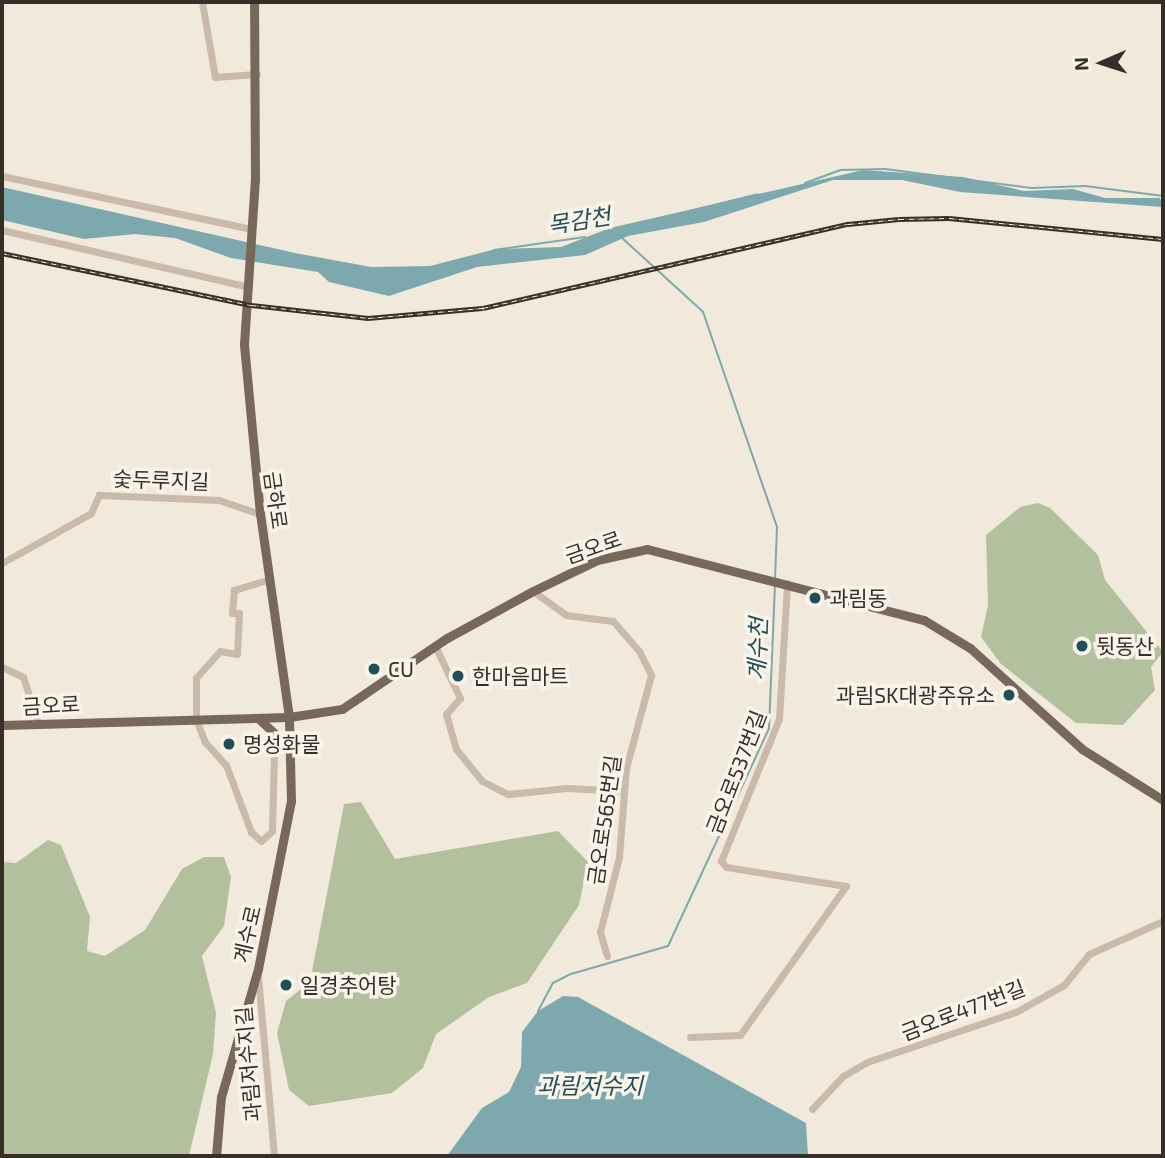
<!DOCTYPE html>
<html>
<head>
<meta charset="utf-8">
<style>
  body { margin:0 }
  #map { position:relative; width:1165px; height:1158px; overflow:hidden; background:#f2e9dd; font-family:"Exo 2","Noto Sans KR",sans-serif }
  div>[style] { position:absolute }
  .green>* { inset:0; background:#b2c09e }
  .water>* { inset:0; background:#7da8ae }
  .stream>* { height:2px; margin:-1px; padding:0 1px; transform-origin:1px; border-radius:1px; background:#7da8ae }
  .minor>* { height:7px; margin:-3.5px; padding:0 3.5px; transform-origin:3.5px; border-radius:3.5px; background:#c9baaa }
  .major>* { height:9px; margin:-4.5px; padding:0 4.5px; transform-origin:4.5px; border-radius:4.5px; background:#78675b }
  .rail>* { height:4.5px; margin-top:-2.25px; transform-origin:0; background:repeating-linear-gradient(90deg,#f9f3ea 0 5px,#372e29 0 10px); box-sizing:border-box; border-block:2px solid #372e29 }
  .dots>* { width:19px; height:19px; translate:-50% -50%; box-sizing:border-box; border:4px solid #f9f3ea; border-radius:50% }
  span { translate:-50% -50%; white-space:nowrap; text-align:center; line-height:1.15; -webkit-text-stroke:7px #f9f3ea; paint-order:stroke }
  .street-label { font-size:21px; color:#372e29 }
  .poi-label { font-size:21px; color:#372e29 }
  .left { translate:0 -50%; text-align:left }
  .right { translate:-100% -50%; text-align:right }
  .water-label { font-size:23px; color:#205057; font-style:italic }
  .frame { position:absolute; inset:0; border:4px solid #372e29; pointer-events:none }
  .north { position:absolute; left:1067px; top:28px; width:70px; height:70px; -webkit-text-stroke:5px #f9f3ea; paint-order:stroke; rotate:267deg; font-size:19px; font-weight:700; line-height:28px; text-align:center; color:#372e29 }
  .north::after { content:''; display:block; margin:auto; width:24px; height:32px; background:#372e29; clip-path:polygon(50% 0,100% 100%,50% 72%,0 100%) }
</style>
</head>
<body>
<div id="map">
  <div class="green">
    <div style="clip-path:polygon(1038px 503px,1050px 508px,1098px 555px,1105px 580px,1163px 652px,1151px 667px,1155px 690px,1123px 725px,1076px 723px,1001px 664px,981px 637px,988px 605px,986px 535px,1020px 507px)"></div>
    <div style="clip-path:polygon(361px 802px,395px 859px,558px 831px,588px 862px,579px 905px,527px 983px,489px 997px,436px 1034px,423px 1068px,392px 1093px,309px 1106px,289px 1090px,277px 1033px,286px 1001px,310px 982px,344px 804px)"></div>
    <div style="clip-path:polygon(48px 840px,61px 845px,90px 917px,87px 951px,105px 956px,145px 930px,182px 869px,204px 857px,224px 857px,231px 877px,224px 926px,202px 956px,216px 1013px,213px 1054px,189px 1156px,2px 1156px,2px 862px,16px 863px)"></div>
  </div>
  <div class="water">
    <div style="clip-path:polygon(863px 170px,963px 177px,1024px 191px,1073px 189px,1105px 198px,1160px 198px,1163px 207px,960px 192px,902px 180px,833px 180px,704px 222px,628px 236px,585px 255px,477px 267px,389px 296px,329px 282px,318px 272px,231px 258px,175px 238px,135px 234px,84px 239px,2px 220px,2px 187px,295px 253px,371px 267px,430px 266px,496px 249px,561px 247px,610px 228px)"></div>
    <div style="clip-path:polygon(563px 996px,578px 997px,806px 1123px,808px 1156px,447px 1156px,482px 1108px,509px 1092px,521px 1067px,522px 1032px,538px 1011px)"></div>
  </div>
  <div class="stream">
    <div style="left:805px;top:183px;width:38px;rotate:-20deg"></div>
    <div style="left:841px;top:170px;width:44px;rotate:-1.3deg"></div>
    <div style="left:885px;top:169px;width:148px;rotate:7.4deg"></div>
    <div style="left:1032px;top:188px;width:53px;rotate:-2.2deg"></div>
    <div style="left:1085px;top:186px;width:79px;rotate:7.3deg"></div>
    <div style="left:645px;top:222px;width:116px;rotate:-13.9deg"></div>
    <div style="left:621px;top:237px;width:111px;rotate:42.4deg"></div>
    <div style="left:703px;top:312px;width:227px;rotate:71deg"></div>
    <div style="left:777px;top:527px;width:51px;rotate:92.2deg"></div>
    <div style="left:494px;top:250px;width:92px;rotate:-8.1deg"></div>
    <div style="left:538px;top:1011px;width:32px;rotate:-62deg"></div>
    <div style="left:553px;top:983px;width:20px;rotate:-27deg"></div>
    <div style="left:571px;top:974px;width:101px;rotate:-16.1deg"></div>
    <div style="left:668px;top:946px;width:240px;rotate:-65.1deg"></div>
    <div style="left:769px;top:728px;width:141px;rotate:-87.6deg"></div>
  </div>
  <div class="minor">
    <div style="left:202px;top:2px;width:76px;rotate:80.2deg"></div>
    <div style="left:215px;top:77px;width:42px;rotate:-4.1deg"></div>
    <div style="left:2px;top:176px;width:255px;rotate:12deg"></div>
    <div style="left:2px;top:230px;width:253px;rotate:13deg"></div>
    <div style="left:2px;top:563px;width:102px;rotate:-29.3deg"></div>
    <div style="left:91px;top:513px;width:20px;rotate:-66deg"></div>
    <div style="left:99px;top:495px;width:120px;rotate:2.4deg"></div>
    <div style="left:219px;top:500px;width:43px;rotate:18.9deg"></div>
    <div style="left:270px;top:579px;width:38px;rotate:163deg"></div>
    <div style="left:234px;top:590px;width:23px;rotate:95deg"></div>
    <div style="left:232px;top:613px;width:7px"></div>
    <div style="left:239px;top:613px;width:41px;rotate:92.8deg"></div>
    <div style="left:237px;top:654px;width:17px;rotate:-170deg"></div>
    <div style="left:220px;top:651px;width:36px;rotate:132deg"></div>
    <div style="left:196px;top:678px;width:41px;rotate:90deg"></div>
    <div style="left:196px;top:719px;width:25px;rotate:69deg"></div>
    <div style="left:205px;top:742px;width:31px;rotate:48deg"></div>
    <div style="left:226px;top:765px;width:72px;rotate:69.5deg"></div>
    <div style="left:251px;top:832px;width:13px;rotate:42deg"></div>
    <div style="left:261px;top:841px;width:15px;rotate:-42deg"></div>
    <div style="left:272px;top:831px;width:76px;rotate:-88.5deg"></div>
    <div style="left:274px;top:755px;width:19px;rotate:-69deg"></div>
    <div style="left:533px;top:591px;width:41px;rotate:36deg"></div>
    <div style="left:566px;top:615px;width:47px;rotate:7.3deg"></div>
    <div style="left:613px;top:621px;width:40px;rotate:49deg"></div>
    <div style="left:639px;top:651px;width:27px;rotate:63deg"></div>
    <div style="left:651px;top:675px;width:96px;rotate:105deg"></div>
    <div style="left:626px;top:768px;width:89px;rotate:94.5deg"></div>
    <div style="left:619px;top:857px;width:77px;rotate:104.2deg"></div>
    <div style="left:600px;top:932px;width:25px;rotate:74deg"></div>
    <div style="left:435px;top:646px;width:58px;rotate:64.3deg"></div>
    <div style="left:460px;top:698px;width:21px;rotate:131deg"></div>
    <div style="left:446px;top:714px;width:36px;rotate:74deg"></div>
    <div style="left:456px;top:749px;width:41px;rotate:50.9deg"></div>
    <div style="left:482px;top:781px;width:29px;rotate:27deg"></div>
    <div style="left:508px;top:794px;width:59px;rotate:-5.8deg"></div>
    <div style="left:567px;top:788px;width:56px;rotate:3.1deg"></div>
    <div style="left:2px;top:667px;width:23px;rotate:25deg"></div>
    <div style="left:23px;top:677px;width:47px;rotate:71.6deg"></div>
    <div style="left:258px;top:976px;width:181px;rotate:84.9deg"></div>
    <div style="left:690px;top:1037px;width:50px;rotate:-2.3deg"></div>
    <div style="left:740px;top:1035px;width:183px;rotate:-54.6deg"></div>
    <div style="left:846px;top:886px;width:121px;rotate:-171deg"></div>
    <div style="left:726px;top:867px;width:8px;rotate:-130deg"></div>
    <div style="left:721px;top:861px;width:153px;rotate:-67.8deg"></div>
    <div style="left:779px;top:719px;width:136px;rotate:-86.6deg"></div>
    <div style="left:812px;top:1109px;width:45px;rotate:-46.8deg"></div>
    <div style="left:843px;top:1076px;width:28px;rotate:-30deg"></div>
    <div style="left:867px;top:1062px;width:157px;rotate:-18.6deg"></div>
    <div style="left:1016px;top:1012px;width:55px;rotate:-29.4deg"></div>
    <div style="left:1064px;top:985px;width:40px;rotate:-51deg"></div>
    <div style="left:1089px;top:954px;width:81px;rotate:-24deg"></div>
  </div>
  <div class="major">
    <div style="left:258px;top:718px;width:44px;rotate:43.2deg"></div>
    <div style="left:2px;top:725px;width:287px;rotate:-1.6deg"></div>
    <div style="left:289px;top:717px;width:54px;rotate:-8.6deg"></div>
    <div style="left:342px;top:709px;width:127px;rotate:-34.1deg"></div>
    <div style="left:447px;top:638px;width:98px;rotate:-28.7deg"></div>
    <div style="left:533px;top:591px;width:71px;rotate:-25.8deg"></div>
    <div style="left:597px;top:560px;width:51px;rotate:-12.4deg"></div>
    <div style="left:647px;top:549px;width:286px;rotate:14.4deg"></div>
    <div style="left:924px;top:620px;width:54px;rotate:31.3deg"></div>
    <div style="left:970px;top:648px;width:151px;rotate:42deg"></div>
    <div style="left:1082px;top:749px;width:96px;rotate:32.2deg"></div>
    <div style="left:216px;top:1156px;width:59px;rotate:-85.2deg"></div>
    <div style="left:221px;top:1097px;width:133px;rotate:-73.9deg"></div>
    <div style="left:258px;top:969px;width:171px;rotate:-78.9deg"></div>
    <div style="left:291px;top:801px;width:84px;rotate:-91.4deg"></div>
    <div style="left:289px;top:717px;width:205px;rotate:-98.1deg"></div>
    <div style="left:260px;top:514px;width:171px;rotate:-95.4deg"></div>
    <div style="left:244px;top:344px;width:164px;rotate:-86.2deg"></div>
    <div style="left:255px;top:180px;width:178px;rotate:-90.3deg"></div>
  </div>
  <div class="rail">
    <div style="left:2px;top:253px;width:254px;rotate:11.8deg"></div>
    <div style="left:251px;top:305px;width:118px;rotate:6.3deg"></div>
    <div style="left:368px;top:318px;width:115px;rotate:-5deg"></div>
    <div style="left:483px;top:308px;width:375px;rotate:-13deg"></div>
    <div style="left:848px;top:224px;width:51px;rotate:-5.6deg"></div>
    <div style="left:899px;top:219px;width:50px;rotate:-1.1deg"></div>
    <div style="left:949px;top:218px;width:215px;rotate:5.6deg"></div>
  </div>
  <div class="dots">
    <div style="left:815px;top:598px;background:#205057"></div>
    <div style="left:1082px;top:646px;background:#205057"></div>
    <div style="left:374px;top:669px;background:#205057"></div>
    <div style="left:458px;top:676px;background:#205057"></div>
    <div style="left:1009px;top:695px;background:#205057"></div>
    <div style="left:229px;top:744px;background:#205057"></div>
    <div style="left:286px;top:985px;background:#205057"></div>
  </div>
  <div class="street-label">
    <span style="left:161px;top:480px;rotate:2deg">숯두루지길</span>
    <span style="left:276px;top:500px;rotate:82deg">금하로</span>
    <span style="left:593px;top:547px;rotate:-19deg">금오로</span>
    <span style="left:51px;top:705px;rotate:-3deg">금오로</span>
    <span style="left:736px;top:772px;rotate:-69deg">금오로537번길</span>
    <span style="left:604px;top:820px;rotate:-82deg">금오로565번길</span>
    <span style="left:247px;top:934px;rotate:-77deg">계수로</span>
    <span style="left:963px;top:1010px;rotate:-21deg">금오로477번길</span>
    <span style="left:248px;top:1064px;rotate:-95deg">과림저수지길</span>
  </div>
  <div class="poi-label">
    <span class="left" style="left:829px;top:598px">과림동</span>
    <span class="left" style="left:1096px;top:646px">뒷동산</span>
    <span class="left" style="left:388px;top:669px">CU</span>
    <span class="left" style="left:472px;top:676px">한마음마트</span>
    <span class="right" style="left:995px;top:695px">과림SK대광주유소</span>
    <span class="left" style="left:243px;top:744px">명성화물</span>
    <span class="left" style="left:300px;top:985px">일경추어탕</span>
  </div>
  <div class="water-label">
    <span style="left:579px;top:220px;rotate:-9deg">목감천</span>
    <span style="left:757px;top:649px;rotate:-88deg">계수천</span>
    <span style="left:590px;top:1085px">과림저수지</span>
  </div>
  <div class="frame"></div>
  <div class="north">N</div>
</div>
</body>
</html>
